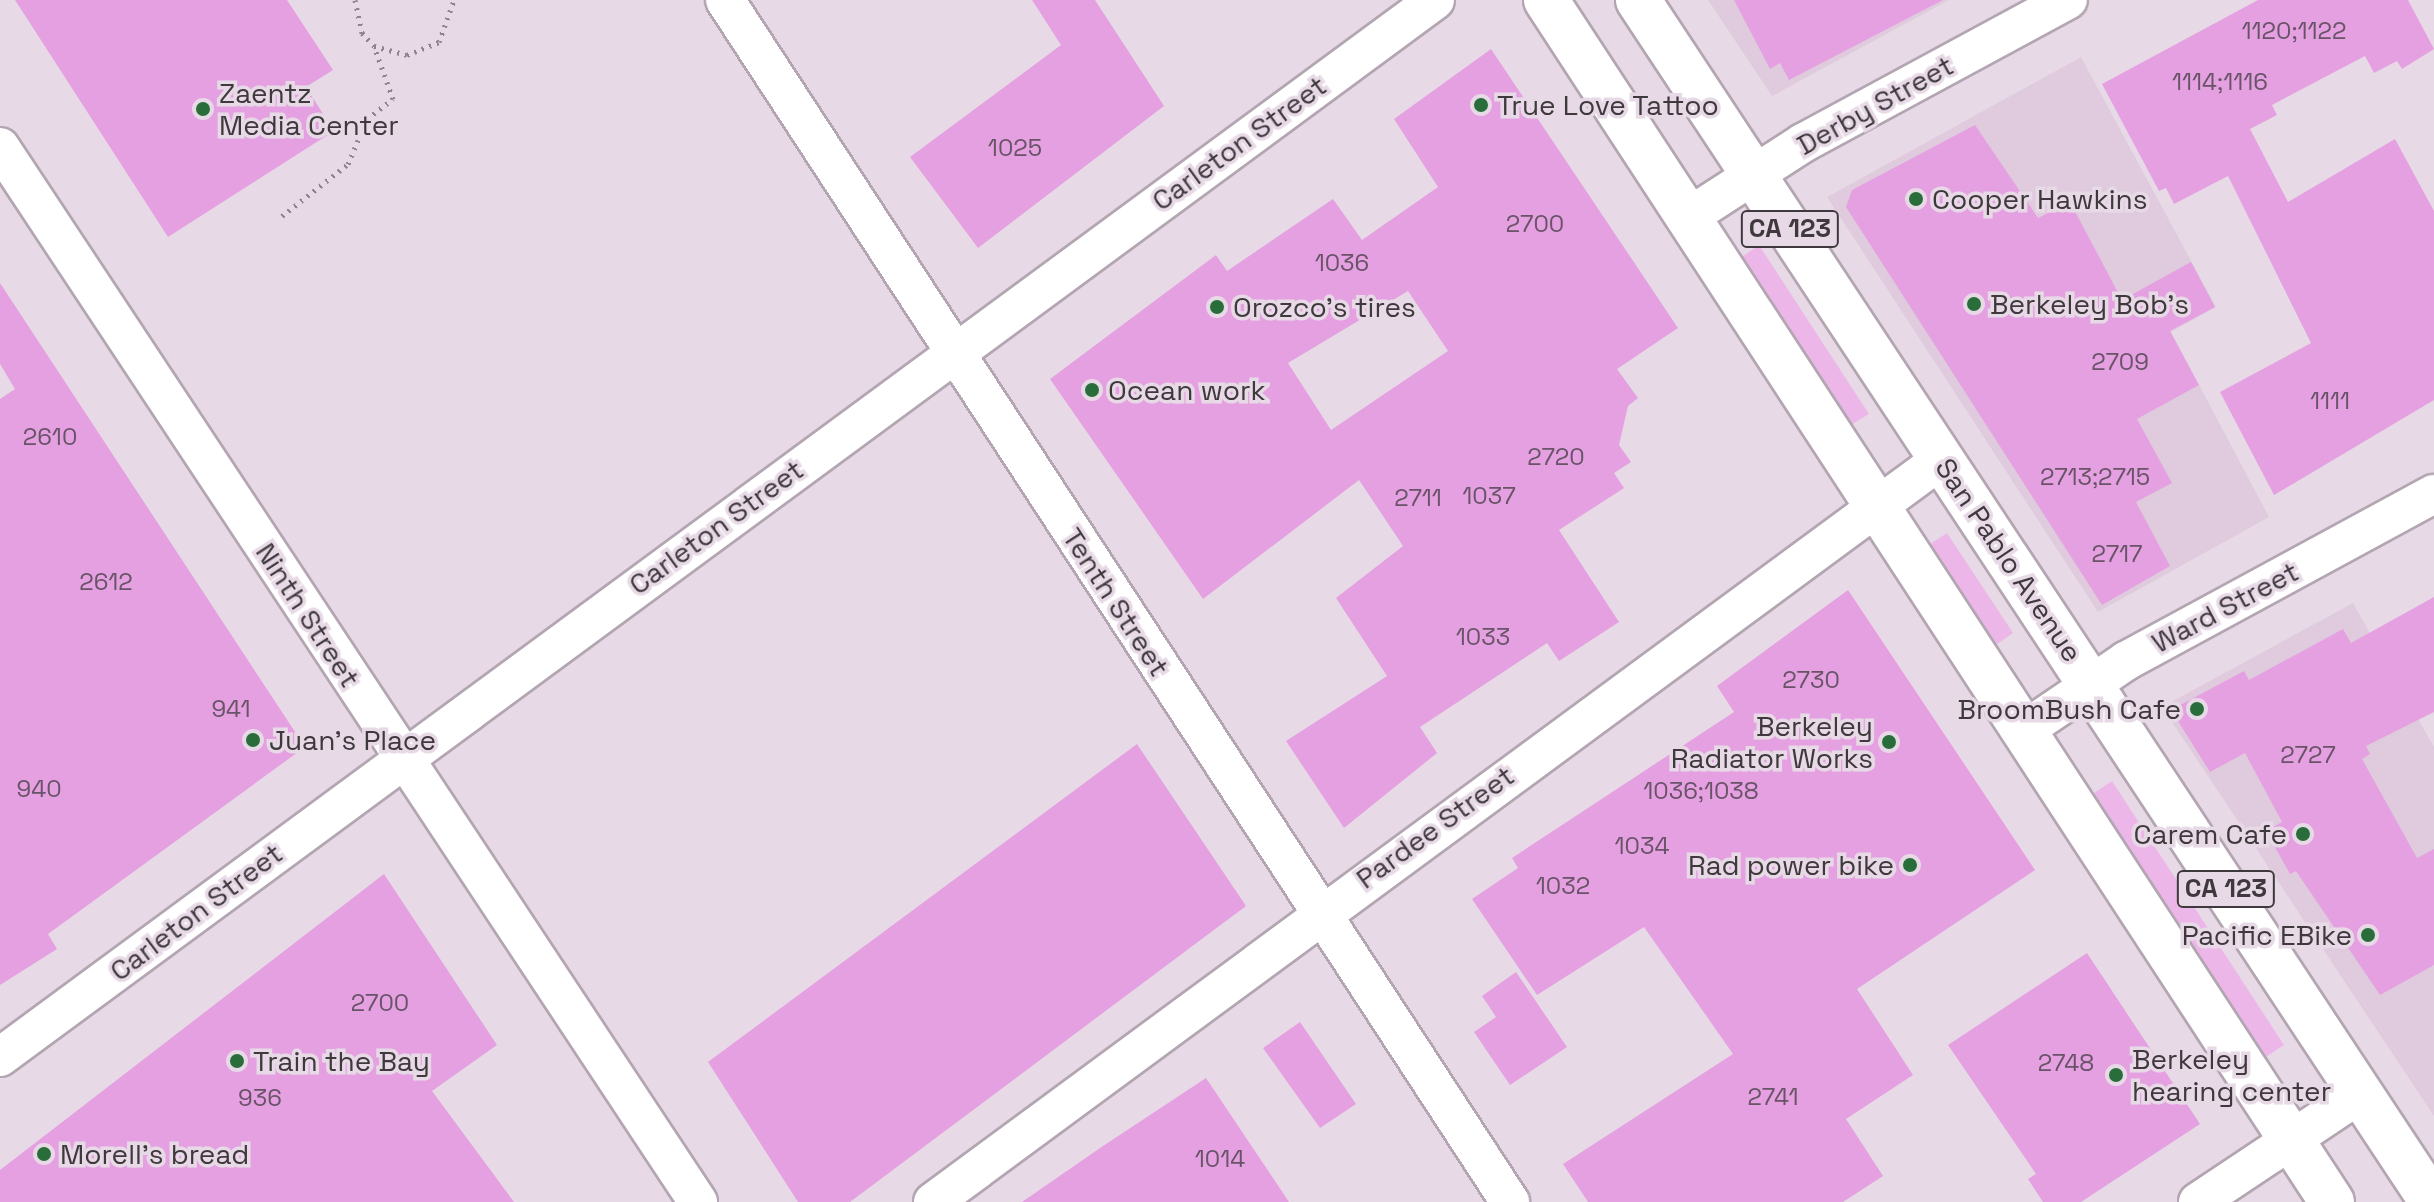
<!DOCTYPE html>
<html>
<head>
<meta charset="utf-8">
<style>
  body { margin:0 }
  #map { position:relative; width:2434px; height:1202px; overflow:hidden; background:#e7dae6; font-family:"Space Grotesk",sans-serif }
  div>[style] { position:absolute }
  .built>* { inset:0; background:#dfcbdd }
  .green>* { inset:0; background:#edb6e9 }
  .building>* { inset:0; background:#e5a0e1 }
  .path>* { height:5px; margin-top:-2.5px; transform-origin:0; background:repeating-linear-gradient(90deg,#8e858d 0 2px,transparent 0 8px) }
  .roads { filter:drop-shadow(2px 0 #b3a6b2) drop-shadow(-2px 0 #b3a6b2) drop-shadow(0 2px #b3a6b2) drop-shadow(0 -2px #b3a6b2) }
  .minor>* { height:38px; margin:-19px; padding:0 19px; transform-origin:19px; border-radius:19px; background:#fff }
  .primary>* { height:44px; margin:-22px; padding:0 22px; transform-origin:22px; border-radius:22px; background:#fff }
  .dots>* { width:22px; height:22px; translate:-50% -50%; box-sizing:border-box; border:4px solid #e7dae6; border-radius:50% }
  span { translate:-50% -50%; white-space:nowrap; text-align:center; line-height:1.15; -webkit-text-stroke:7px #e7dae6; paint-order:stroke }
  .number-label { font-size:24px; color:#685367 }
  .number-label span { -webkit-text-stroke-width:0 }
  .shield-label span { padding:2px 6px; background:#e7dae6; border:2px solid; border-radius:6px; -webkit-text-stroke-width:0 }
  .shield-label { font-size:26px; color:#3f393e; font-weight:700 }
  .poi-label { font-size:28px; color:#3f393e }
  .left { translate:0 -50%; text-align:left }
  .right { translate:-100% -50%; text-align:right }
  .street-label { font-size:28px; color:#3f393e }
</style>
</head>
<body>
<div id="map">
  <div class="built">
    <div style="clip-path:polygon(1708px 0,1949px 0,1772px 96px)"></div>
    <div style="clip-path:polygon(2081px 57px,2216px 307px,2171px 332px,2269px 517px,2098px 612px,1827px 197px)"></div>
    <div style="clip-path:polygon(2353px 603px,2434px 747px,2434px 1116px,2162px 707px)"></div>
  </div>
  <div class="green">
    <div style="clip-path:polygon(1759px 245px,1869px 414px,1849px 426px,1739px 259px)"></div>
    <div style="clip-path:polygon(1947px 533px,2013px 633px,1993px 647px,1927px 546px)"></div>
    <div style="clip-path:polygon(2112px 781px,2284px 1045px,2263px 1059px,2091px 795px)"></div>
  </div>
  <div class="building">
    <div style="clip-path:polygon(15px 0,287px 0,333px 70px,306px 87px,334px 131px,168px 237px)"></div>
    <div style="clip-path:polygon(1032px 0,1095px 0,1164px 106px,978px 248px,910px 157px,1061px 45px)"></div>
    <div style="clip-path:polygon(1734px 0,1943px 0,1789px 80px,1780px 63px,1770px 69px)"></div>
    <div style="clip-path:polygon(2258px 0,2408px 0,2434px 49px,2402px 69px,2397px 61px,2374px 73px,2365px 56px,2272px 105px,2277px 115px,2250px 129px,2288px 202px,2395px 139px,2434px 211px,2434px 400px,2274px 495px,2220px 392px,2311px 343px,2228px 176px,2174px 204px,2166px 188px,2159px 191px,2102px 84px)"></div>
    <div style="clip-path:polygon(evenodd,1491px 49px,1678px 328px,1617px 369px,1638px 398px,1628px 406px,1619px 445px,1631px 462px,1614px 473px,1624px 488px,1559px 530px,1619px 622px,1559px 661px,1547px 643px,1420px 727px,1437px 753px,1344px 828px,1286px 741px,1387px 676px,1336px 598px,1403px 546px,1359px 480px,1203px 599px,1050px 379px,1216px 255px,1227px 271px,1333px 199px,1362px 240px,1438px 187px,1394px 119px,1491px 49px,1408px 291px,1448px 351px,1331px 430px,1288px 363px,1408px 291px)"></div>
    <div style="clip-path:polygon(1975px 125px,2038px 218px,2070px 202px,2122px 300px,2191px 262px,2215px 307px,2170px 331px,2199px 385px,2137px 419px,2172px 483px,2136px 502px,2170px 566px,2102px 605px,1846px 207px,1852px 190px)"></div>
    <div style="clip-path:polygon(0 283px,305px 747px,48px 934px,57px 949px,0 985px,0 399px,15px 389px,0 364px)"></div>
    <div style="clip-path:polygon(1848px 590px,2035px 870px,1857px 989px,1913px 1075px,1846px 1119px,1883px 1176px,1843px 1202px,1588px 1202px,1563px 1164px,1733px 1054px,1644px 927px,1537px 995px,1472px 899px,1518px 868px,1512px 858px,1734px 712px,1717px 686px)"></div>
    <div style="clip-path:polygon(2434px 597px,2434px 712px,2366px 746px,2370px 754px,2362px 759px,2417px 858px,2434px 849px,2434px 965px,2380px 995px,2296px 871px,2290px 874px,2266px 831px,2282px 822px,2245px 753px,2210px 772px,2171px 710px,2244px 671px,2249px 680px,2343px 629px,2351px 643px)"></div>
    <div style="clip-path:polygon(1137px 744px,1246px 906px,850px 1202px,798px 1202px,708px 1062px)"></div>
    <div style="clip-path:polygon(384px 874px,497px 1045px,432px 1091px,514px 1202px,0 1202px,0 1170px)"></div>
    <div style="clip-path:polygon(2087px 953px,2200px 1124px,2081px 1202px,2043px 1202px,2028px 1179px,2036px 1174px,1948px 1045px)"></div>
    <div style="clip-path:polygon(1516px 972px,1567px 1047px,1510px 1085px,1474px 1032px,1496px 1017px,1482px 996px)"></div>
    <div style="clip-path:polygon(1300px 1022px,1356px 1104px,1320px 1128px,1263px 1048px)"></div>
    <div style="clip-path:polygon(1206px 1078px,1289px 1202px,1022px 1202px,1100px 1148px)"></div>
  </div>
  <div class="path">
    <div style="left:355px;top:0;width:34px;rotate:78deg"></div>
    <div style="left:362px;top:33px;width:18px;rotate:47deg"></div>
    <div style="left:374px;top:46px;width:34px;rotate:15deg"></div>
    <div style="left:407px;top:55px;width:35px;rotate:-22deg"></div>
    <div style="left:439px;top:42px;width:45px;rotate:-70.3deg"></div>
    <div style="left:282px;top:216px;width:84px;rotate:-38.2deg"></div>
    <div style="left:348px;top:164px;width:49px;rotate:-67.1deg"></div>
    <div style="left:367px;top:119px;width:33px;rotate:-38deg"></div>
    <div style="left:393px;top:99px;width:56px;rotate:-109.7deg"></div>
  </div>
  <div class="roads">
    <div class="minor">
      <div style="left:725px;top:0;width:1436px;rotate:56.85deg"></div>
      <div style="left:0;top:147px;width:1265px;rotate:56.51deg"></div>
      <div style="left:1687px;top:218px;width:138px;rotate:-32.9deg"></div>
      <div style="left:1803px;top:143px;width:301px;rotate:-28.4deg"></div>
      <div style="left:2023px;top:731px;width:125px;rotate:-34.2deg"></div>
      <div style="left:2126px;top:661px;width:350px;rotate:-28.5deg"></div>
      <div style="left:0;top:1057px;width:1782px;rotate:-36.37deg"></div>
      <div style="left:933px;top:1202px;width:1253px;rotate:-36.37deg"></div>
      <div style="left:2198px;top:1202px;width:195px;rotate:-33.7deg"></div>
    </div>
    <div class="primary">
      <div style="left:1546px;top:0;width:1436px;rotate:56.82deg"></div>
      <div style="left:1638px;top:0;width:1441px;rotate:56.55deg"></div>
    </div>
  </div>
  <div class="dots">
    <div style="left:1481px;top:105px;background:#296e3a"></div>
    <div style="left:203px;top:109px;background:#296e3a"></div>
    <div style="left:1916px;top:199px;background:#296e3a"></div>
    <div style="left:1974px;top:304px;background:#296e3a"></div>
    <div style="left:1217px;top:307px;background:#296e3a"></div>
    <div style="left:1092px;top:390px;background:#296e3a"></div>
    <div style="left:2197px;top:709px;background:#296e3a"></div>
    <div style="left:253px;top:740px;background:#296e3a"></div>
    <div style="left:1889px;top:742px;background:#296e3a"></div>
    <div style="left:2303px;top:834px;background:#296e3a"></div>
    <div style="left:1910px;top:865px;background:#296e3a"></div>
    <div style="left:2368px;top:935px;background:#296e3a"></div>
    <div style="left:237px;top:1061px;background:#296e3a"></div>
    <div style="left:2116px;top:1075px;background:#296e3a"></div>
    <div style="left:44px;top:1154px;background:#296e3a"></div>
  </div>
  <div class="number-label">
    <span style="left:2294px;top:31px">1120;1122</span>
    <span style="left:2220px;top:82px">1114;1116</span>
    <span style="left:1015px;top:148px">1025</span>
    <span style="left:1535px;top:224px">2700</span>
    <span style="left:1342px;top:263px">1036</span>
    <span style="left:2120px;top:362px">2709</span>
    <span style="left:2330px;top:401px">1111</span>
    <span style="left:50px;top:437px">2610</span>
    <span style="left:1556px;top:457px">2720</span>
    <span style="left:2095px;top:477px">2713;2715</span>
    <span style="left:1489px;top:496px">1037</span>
    <span style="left:1418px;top:498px">2711</span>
    <span style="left:2117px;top:554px">2717</span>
    <span style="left:106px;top:582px">2612</span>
    <span style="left:1483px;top:637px">1033</span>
    <span style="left:1811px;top:680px">2730</span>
    <span style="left:231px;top:709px">941</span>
    <span style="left:2308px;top:755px">2727</span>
    <span style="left:39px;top:789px">940</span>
    <span style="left:1701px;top:791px">1036;1038</span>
    <span style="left:1642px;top:846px">1034</span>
    <span style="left:1563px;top:886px">1032</span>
    <span style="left:380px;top:1003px">2700</span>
    <span style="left:2066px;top:1063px">2748</span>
    <span style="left:1773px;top:1097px">2741</span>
    <span style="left:260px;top:1098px">936</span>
    <span style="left:1220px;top:1159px">1014</span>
  </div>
  <div class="shield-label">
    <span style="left:1790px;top:229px">CA 123</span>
    <span style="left:2226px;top:889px">CA 123</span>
  </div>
  <div class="poi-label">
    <span class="left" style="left:219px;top:109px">Zaentz<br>Media Center</span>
    <span class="left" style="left:1497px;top:105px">True Love Tattoo</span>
    <span class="left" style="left:1932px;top:199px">Cooper Hawkins</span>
    <span class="left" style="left:1990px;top:304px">Berkeley Bob's</span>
    <span class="left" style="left:1233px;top:307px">Orozco's tires</span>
    <span class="left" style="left:1108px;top:390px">Ocean work</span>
    <span class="right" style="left:2181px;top:709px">BroomBush Cafe</span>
    <span class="right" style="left:1873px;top:742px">Berkeley<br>Radiator Works</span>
    <span class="left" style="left:269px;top:740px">Juan's Place</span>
    <span class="right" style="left:2287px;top:834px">Carem Cafe</span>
    <span class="right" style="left:1894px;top:865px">Rad power bike</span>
    <span class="right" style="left:2352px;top:935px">Pacific EBike</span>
    <span class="left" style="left:2132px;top:1075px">Berkeley<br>hearing center</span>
    <span class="left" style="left:253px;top:1061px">Train the Bay</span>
    <span class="left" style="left:60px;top:1154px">Morell's bread</span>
  </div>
  <div class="street-label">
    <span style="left:1875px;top:105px;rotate:-29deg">Derby Street</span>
    <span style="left:1239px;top:143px;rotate:-36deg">Carleton Street</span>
    <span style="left:716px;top:527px;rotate:-36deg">Carleton Street</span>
    <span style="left:2009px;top:560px;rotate:56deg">San Pablo Avenue</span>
    <span style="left:1116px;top:602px;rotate:57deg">Tenth Street</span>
    <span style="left:2225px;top:607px;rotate:-28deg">Ward Street</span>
    <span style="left:308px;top:615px;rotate:57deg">Ninth Street</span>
    <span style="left:1435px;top:827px;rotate:-36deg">Pardee Street</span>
    <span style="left:196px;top:912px;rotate:-37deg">Carleton Street</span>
  </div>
</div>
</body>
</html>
